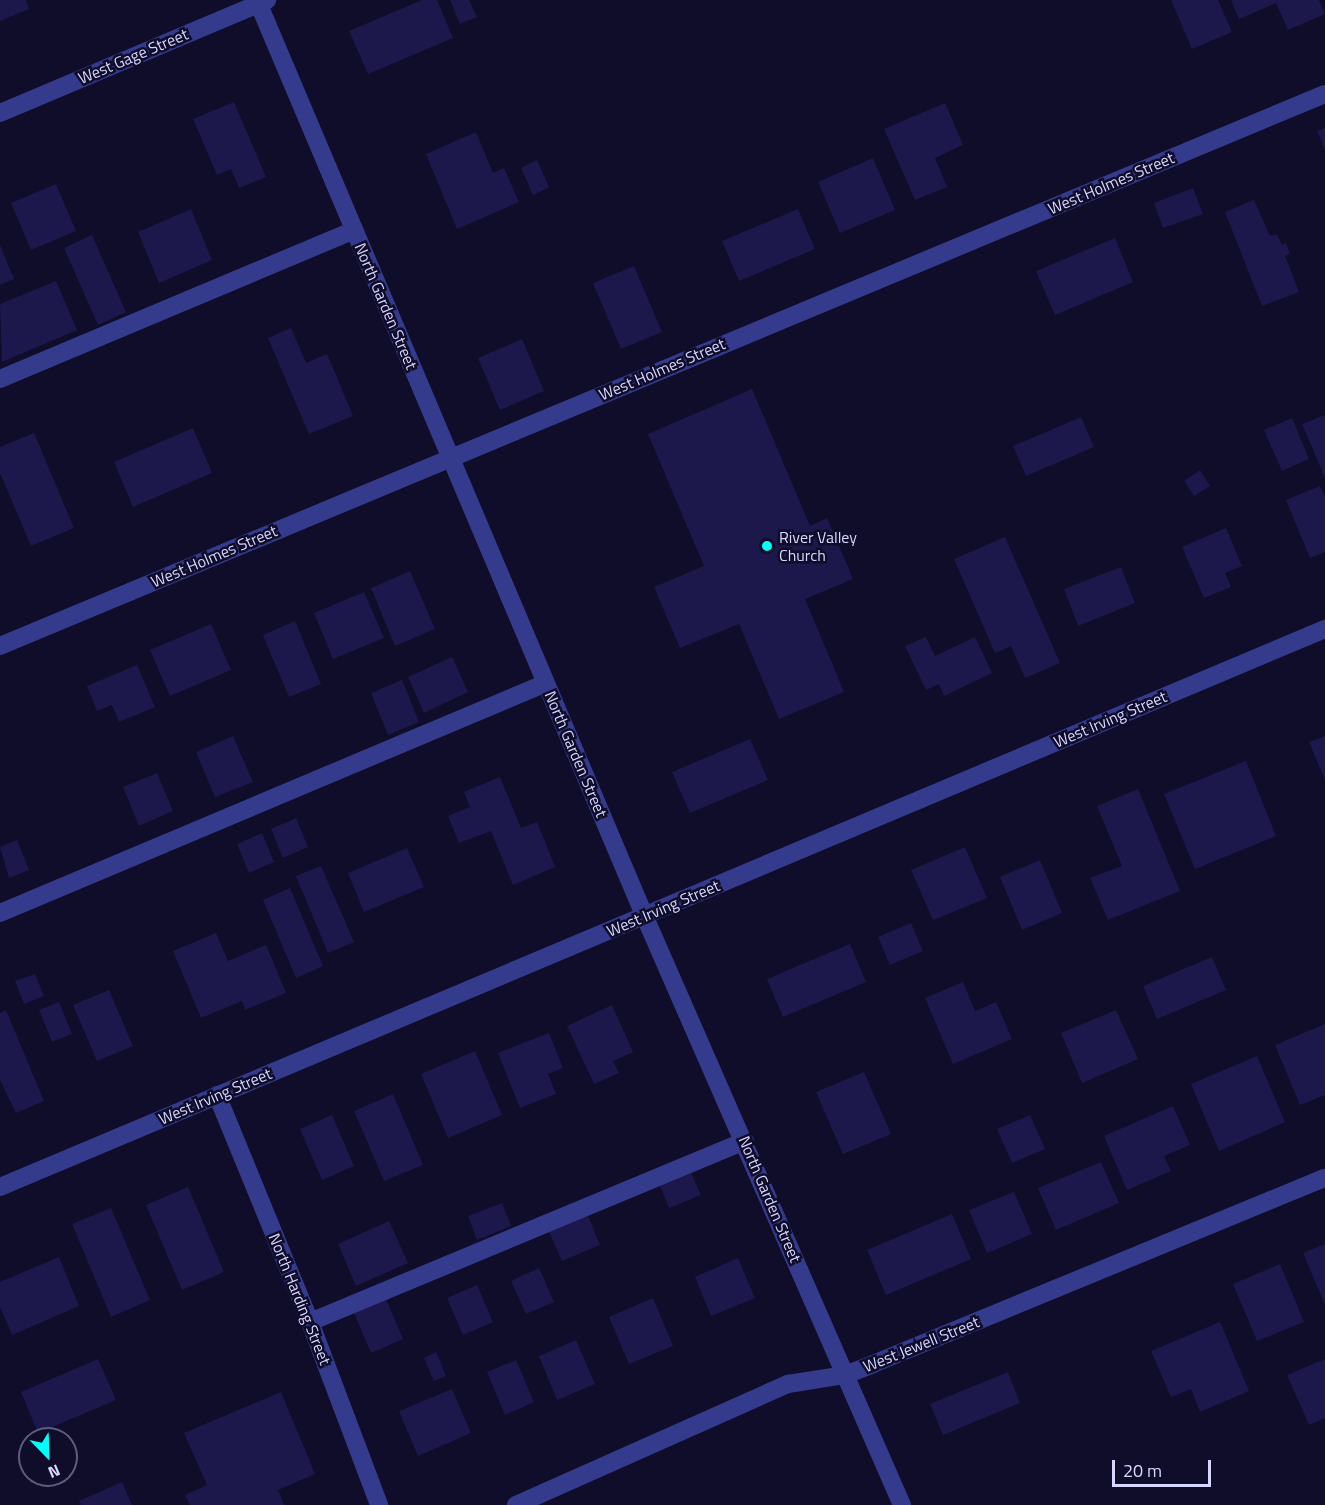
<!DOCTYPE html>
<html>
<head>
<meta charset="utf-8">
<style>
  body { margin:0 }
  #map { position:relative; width:1325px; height:1505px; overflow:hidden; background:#0f0d29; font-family:"Titillium Web",sans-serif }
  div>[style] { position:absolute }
  .building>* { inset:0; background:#1c184c }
  .minor>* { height:18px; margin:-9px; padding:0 9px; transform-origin:9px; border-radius:9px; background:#343b8d }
  .dots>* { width:16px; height:16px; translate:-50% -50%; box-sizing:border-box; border:3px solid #0f0d29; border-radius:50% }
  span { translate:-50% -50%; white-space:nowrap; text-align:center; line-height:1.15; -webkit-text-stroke:5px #0f0d29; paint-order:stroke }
  .street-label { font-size:16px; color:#d6d6ff }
  .poi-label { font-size:16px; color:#d6d6ff }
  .left { translate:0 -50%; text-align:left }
  .north { position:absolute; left:18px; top:1427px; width:60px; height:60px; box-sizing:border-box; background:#0f0d29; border:2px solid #5f5d7f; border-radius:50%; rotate:157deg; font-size:16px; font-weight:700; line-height:24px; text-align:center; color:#d6d6ff }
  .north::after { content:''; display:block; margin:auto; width:21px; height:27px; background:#02fffc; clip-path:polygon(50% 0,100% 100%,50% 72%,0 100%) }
  .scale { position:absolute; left:1112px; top:1460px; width:99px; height:27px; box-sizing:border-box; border:3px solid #d6d6ff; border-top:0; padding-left:8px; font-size:18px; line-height:21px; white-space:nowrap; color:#d6d6ff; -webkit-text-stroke:4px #0f0d29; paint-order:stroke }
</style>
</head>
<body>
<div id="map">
  <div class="building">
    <div style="clip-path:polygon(0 0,26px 0,29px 9px,0 21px)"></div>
    <div style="clip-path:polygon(422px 0,437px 0,453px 38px,368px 74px,349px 31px)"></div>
    <div style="clip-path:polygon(450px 0,469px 0,477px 17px,460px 24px)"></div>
    <div style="clip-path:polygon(1171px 0,1218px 0,1232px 32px,1192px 49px)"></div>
    <div style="clip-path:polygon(1231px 0,1319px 0,1325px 14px,1288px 30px,1276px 3px,1239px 19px)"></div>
    <div style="clip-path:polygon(234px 102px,266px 177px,239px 188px,231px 169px,217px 175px,193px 119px)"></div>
    <div style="clip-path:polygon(945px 103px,963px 145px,935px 158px,947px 187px,915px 200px,884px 129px)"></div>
    <div style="clip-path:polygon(1325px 128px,1325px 150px,1317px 131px)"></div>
    <div style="clip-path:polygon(476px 132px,493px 173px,504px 168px,519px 202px,457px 229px,426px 154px)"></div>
    <div style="clip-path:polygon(873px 158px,895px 210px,840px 233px,818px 182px)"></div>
    <div style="clip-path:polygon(537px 160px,549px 187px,533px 195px,521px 168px)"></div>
    <div style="clip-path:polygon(56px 184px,76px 231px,31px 250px,11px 203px)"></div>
    <div style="clip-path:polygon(1193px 188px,1203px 214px,1163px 228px,1154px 203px)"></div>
    <div style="clip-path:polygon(1254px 200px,1270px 236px,1277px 234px,1282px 245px,1286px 243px,1290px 254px,1285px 256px,1299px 292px,1262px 306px,1225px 212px)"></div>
    <div style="clip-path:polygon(191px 209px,212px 260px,159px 283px,138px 232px)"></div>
    <div style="clip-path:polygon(798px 209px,815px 249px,739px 281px,722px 241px)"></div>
    <div style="clip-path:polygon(92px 235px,126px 312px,98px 325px,64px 248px)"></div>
    <div style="clip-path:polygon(1115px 238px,1133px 282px,1055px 315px,1036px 271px)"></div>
    <div style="clip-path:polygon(0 245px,14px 279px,0 285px)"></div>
    <div style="clip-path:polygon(634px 266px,662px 332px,621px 349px,593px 283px)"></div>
    <div style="clip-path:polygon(56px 281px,77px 330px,2px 362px,0 304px)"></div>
    <div style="clip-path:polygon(291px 328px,306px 363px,327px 354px,353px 416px,309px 434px,268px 338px)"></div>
    <div style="clip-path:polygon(522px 339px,544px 391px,500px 410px,478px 358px)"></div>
    <div style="clip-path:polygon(752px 389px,810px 526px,827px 518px,853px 579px,805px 599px,844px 692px,779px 719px,739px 624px,680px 648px,654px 587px,704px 566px,648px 434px)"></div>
    <div style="clip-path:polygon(1325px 415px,1325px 478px,1302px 424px)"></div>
    <div style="clip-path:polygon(1081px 417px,1094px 447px,1026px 476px,1013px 446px)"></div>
    <div style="clip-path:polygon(1292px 418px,1309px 459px,1282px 471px,1264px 430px)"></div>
    <div style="clip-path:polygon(193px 428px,212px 473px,133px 507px,114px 462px)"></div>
    <div style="clip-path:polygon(34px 433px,74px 528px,31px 546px,0 473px,0 447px)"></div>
    <div style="clip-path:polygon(1200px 470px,1210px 486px,1194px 496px,1184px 481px)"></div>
    <div style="clip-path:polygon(1320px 486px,1325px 497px,1325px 552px,1310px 558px,1286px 500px)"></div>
    <div style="clip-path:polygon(1226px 528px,1242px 566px,1225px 573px,1231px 587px,1204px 598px,1182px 547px)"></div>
    <div style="clip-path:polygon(1005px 537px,1060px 663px,1025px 678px,1011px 646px,995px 653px,954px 559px)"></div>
    <div style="clip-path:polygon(1121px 567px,1135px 603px,1078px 626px,1064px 589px)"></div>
    <div style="clip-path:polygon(410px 571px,435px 629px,395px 646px,371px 588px)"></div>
    <div style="clip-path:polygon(364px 592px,384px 638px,333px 659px,314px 613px)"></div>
    <div style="clip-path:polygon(295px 621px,321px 684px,289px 697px,263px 635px)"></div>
    <div style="clip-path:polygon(211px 624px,231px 670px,170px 696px,150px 650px)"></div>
    <div style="clip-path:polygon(926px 637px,935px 656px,975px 637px,992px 673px,944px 696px,939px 684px,926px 690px,905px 646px)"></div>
    <div style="clip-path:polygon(452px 657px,468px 692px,424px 713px,408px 677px)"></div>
    <div style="clip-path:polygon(137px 665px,155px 707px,119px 722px,112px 705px,97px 711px,87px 686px)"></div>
    <div style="clip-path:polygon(402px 680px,419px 722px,388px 735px,371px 693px)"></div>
    <div style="clip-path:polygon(233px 736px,253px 782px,215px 797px,196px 752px)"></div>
    <div style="clip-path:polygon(1325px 736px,1325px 780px,1309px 742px)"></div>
    <div style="clip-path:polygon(750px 739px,768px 780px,690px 813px,672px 772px)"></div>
    <div style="clip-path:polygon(1246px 761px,1276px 836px,1195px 869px,1164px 794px)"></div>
    <div style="clip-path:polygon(157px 773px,173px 811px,139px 826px,123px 787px)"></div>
    <div style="clip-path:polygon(500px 777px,521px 828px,537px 822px,555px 867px,513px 885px,491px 831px,459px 843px,448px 816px,470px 807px,464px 792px)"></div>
    <div style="clip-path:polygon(1138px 789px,1180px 891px,1108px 920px,1090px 878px,1122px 866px,1097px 806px)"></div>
    <div style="clip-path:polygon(296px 818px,308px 847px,283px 858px,271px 829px)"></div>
    <div style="clip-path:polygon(262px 833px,274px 862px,249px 873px,237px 844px)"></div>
    <div style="clip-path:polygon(17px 840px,29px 870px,9px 878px,0 847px)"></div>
    <div style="clip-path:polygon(965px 847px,987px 898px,933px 920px,911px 870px)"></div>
    <div style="clip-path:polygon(407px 848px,424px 887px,364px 912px,348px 873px)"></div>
    <div style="clip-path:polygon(1040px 860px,1062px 913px,1022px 930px,1000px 877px)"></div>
    <div style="clip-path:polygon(321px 866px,354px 942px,328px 953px,296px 876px)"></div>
    <div style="clip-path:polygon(290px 888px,323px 966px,296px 978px,263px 900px)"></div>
    <div style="clip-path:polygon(911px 923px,923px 951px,890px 965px,878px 937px)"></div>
    <div style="clip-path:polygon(216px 933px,228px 961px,266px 945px,286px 993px,245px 1010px,242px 1001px,201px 1018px,173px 951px)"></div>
    <div style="clip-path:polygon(850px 944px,866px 982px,783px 1017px,767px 979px)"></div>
    <div style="clip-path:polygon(1212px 957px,1226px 990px,1157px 1019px,1143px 986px)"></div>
    <div style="clip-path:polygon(35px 974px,44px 996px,24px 1004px,15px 981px)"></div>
    <div style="clip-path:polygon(963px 982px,975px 1011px,996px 1002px,1012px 1039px,953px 1064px,925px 998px)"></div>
    <div style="clip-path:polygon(109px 990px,133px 1046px,97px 1061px,73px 1005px)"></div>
    <div style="clip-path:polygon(59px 1002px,72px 1034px,52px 1042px,39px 1010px)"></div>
    <div style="clip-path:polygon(612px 1005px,633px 1052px,613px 1061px,619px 1073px,594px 1084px,567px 1026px)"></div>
    <div style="clip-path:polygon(6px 1010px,44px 1101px,16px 1113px,0 1080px,0 1013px)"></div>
    <div style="clip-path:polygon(1116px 1010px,1138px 1059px,1082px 1083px,1061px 1033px)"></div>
    <div style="clip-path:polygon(1325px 1024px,1325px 1095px,1300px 1105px,1275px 1045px)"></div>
    <div style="clip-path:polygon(549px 1033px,563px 1068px,548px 1074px,556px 1094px,520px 1108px,498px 1053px)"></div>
    <div style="clip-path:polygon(475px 1051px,502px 1115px,448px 1138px,421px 1074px)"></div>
    <div style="clip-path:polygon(1257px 1056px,1285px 1122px,1219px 1151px,1191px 1084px)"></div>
    <div style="clip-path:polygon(864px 1072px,891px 1134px,843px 1154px,816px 1092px)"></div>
    <div style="clip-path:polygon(393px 1094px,423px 1165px,384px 1181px,354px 1111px)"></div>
    <div style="clip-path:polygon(1173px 1106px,1190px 1145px,1164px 1156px,1171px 1171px,1127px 1190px,1104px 1136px)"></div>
    <div style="clip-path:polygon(332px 1115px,354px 1166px,322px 1180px,300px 1129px)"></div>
    <div style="clip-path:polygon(1030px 1115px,1045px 1149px,1012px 1163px,997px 1129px)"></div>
    <div style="clip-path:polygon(1101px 1162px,1119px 1203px,1056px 1230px,1038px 1188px)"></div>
    <div style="clip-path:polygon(691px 1173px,701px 1195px,669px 1208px,660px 1186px)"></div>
    <div style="clip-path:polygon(188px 1187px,224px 1272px,182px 1290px,146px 1205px)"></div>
    <div style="clip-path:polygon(1014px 1192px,1032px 1234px,987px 1253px,969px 1210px)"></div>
    <div style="clip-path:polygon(502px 1203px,511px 1226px,477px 1240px,468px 1216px)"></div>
    <div style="clip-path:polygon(111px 1208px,150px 1300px,111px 1317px,72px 1224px)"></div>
    <div style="clip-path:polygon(952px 1214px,971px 1259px,886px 1295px,867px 1250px)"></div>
    <div style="clip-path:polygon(588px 1216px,600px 1245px,562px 1261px,549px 1232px)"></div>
    <div style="clip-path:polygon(389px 1221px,408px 1263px,356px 1286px,338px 1244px)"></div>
    <div style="clip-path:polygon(1325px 1244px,1325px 1305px,1303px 1253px)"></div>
    <div style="clip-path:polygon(59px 1257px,79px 1306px,12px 1335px,0 1307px,0 1282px)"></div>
    <div style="clip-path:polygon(738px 1258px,755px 1298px,711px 1316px,695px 1277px)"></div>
    <div style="clip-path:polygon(1280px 1264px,1304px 1322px,1257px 1341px,1233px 1284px)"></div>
    <div style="clip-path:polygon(539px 1268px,554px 1302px,526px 1314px,511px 1281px)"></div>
    <div style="clip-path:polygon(477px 1285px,493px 1322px,463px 1335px,447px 1298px)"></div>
    <div style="clip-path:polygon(653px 1298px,673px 1346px,629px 1364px,609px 1317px)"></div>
    <div style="clip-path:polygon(386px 1299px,403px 1339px,371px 1353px,354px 1313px)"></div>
    <div style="clip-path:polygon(1220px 1322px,1249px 1391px,1200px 1412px,1191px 1389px,1171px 1397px,1151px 1351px)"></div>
    <div style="clip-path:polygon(576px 1340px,595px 1384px,557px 1400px,539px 1356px)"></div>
    <div style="clip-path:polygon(436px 1352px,446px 1376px,434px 1381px,424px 1358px)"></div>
    <div style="clip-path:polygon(98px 1359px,116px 1400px,38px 1433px,21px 1392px)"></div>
    <div style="clip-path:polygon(1325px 1359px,1325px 1418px,1309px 1425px,1287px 1375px)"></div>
    <div style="clip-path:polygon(516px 1360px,534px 1402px,505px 1415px,487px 1372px)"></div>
    <div style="clip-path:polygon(1008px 1372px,1020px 1403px,943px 1435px,930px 1404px)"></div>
    <div style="clip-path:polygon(452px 1389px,471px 1433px,418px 1456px,399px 1411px)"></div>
    <div style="clip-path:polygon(281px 1392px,315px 1474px,278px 1490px,284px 1505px,190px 1505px,185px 1495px,207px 1485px,184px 1433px)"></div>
    <div style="clip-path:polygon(122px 1482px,132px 1505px,81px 1505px,79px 1501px)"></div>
  </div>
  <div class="minor">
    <div style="left:257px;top:0;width:993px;rotate:67.07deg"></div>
    <div style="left:644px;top:915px;width:644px;rotate:66.38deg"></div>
    <div style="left:0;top:113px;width:290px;rotate:-22.9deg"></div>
    <div style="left:0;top:379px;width:384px;rotate:-22.8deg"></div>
    <div style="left:0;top:646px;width:1435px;rotate:-22.62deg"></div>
    <div style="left:0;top:913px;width:592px;rotate:-22.84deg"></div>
    <div style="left:217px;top:1095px;width:245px;rotate:67.7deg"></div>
    <div style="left:310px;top:1322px;width:196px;rotate:69.3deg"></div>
    <div style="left:0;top:1187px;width:1438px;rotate:-22.84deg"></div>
    <div style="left:310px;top:1322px;width:471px;rotate:-22.6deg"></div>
    <div style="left:516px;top:1505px;width:298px;rotate:-24deg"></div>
    <div style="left:788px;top:1384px;width:58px;rotate:-9deg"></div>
    <div style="left:845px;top:1375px;width:30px;rotate:-21deg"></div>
    <div style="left:873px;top:1364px;width:489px;rotate:-22.4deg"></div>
  </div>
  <div class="dots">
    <div style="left:767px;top:546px;background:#02fffc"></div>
  </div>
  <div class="street-label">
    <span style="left:133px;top:56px;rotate:-23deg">West Gage Street</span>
    <span style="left:1111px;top:183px;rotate:-23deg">West Holmes Street</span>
    <span style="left:386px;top:306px;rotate:67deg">North Garden Street</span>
    <span style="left:662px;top:369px;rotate:-23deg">West Holmes Street</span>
    <span style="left:214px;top:556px;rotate:-23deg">West Holmes Street</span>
    <span style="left:1110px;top:719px;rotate:-23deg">West Irving Street</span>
    <span style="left:576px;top:754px;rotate:67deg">North Garden Street</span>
    <span style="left:663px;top:908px;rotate:-23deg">West Irving Street</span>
    <span style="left:215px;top:1096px;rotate:-23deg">West Irving Street</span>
    <span style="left:770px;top:1199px;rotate:67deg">North Garden Street</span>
    <span style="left:300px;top:1299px;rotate:68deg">North Harding Street</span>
    <span style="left:921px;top:1344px;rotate:-22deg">West Jewell Street</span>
  </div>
  <div class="poi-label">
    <span class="left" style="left:779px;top:546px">River Valley<br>Church</span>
  </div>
  <div class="north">N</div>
  <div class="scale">20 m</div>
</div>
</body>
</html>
